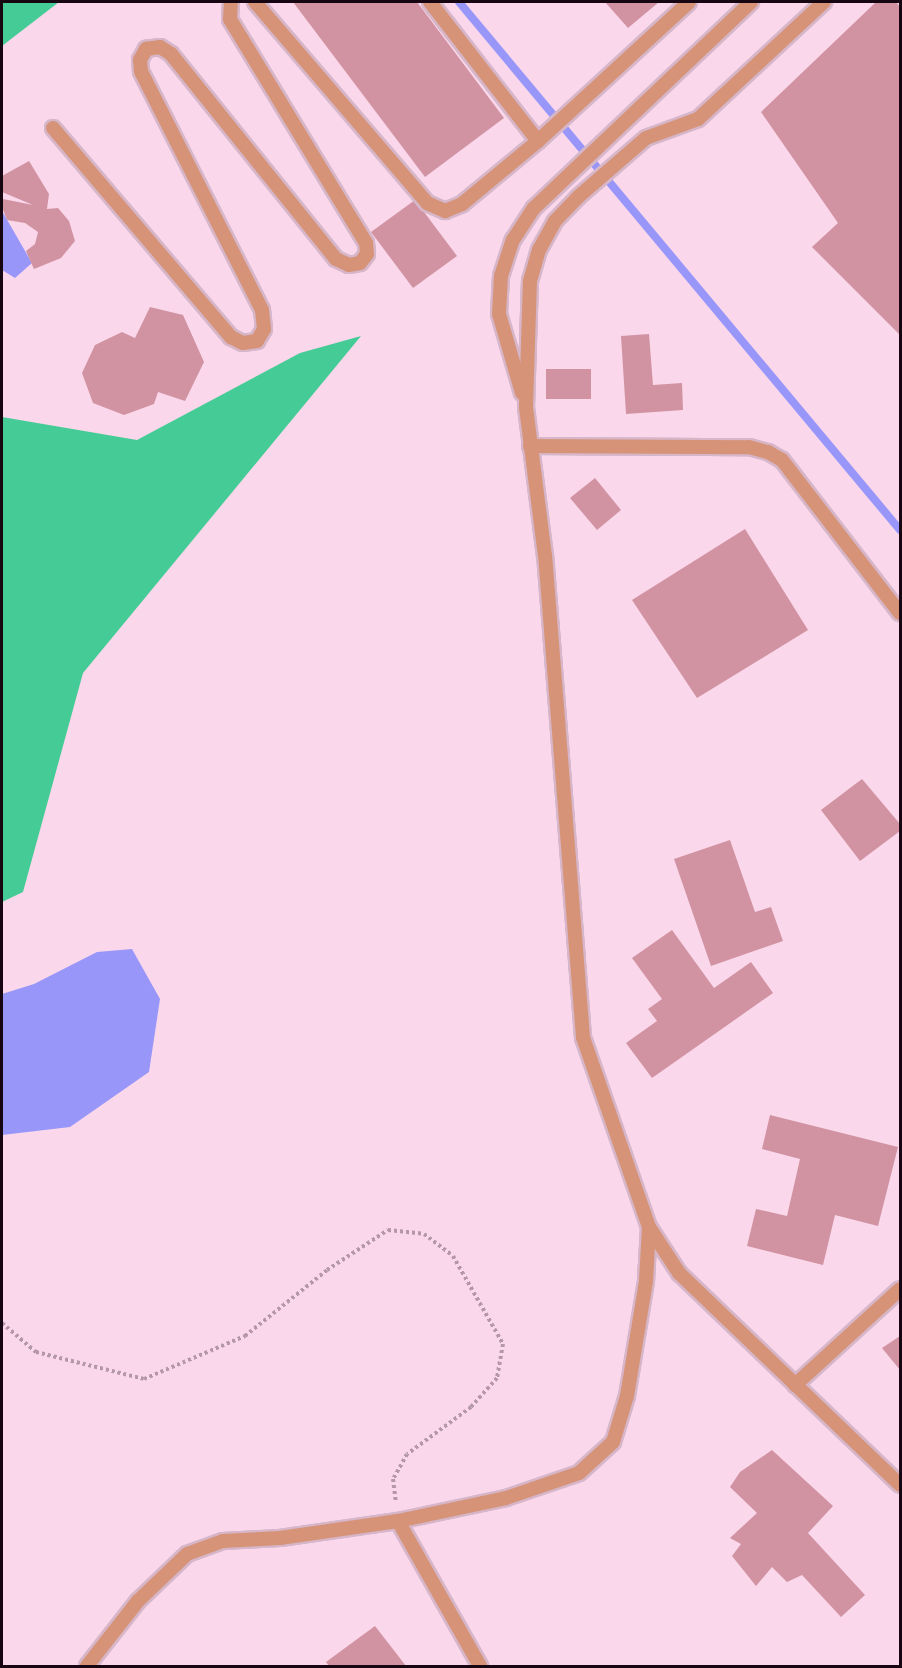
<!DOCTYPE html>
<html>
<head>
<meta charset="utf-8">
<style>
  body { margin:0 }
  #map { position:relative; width:902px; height:1668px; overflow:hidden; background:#fad7eb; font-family:Manrope,sans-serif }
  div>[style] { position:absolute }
  .forest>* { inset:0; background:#45cc96 }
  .water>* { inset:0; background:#9897f9 }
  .stream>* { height:8px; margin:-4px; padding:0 4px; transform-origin:4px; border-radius:4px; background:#9897f9 }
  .building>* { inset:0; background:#d193a2 }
  .path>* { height:4px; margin-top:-2px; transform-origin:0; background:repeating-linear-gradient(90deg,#b497a8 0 3px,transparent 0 6px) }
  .roads { filter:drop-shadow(2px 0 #d6b6c8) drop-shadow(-2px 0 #d6b6c8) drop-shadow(0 2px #d6b6c8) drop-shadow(0 -2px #d6b6c8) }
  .lane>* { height:14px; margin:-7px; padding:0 7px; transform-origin:7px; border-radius:7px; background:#d69378 }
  span { translate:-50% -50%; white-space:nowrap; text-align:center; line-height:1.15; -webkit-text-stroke:4.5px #fad7eb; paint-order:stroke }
  .frame { position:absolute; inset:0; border:3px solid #170611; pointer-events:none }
</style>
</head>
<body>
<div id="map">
  <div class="forest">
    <div style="clip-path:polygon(2px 2px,59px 2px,2px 46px)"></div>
    <div style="clip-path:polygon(361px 336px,83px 673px,23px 892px,2px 902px,2px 417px,137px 440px,300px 353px)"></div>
  </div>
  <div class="water">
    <div style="clip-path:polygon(2px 211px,32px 263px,15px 278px,2px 270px)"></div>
    <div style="clip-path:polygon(132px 949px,160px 999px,149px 1072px,70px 1127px,2px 1135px,2px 994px,34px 984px,97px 952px)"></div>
  </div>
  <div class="stream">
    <div style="left:459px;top:2px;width:688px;rotate:50.13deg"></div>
  </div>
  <div class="building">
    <div style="clip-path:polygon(293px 2px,417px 2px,504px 118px,425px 177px)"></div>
    <div style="clip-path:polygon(605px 2px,659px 2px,628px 28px)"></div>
    <div style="clip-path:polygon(876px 2px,896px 2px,900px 7px,900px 335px,812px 247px,838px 223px,761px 112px)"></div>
    <div style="clip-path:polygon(29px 161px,49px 194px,47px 209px,58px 208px,69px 221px,75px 241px,61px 258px,34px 269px,26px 251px,35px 244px,38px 232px,25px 223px,7px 220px,2px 207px,3px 199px,33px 205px,2px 192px,2px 176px)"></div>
    <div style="clip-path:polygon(415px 200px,457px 256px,413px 288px,371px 232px)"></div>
    <div style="clip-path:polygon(150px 307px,183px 315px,204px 362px,185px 401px,158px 392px,154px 404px,124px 415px,93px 403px,82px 373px,95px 345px,122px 332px,135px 338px)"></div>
    <div style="clip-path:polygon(649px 334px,653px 385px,682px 383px,683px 410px,626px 414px,621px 336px)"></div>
    <div style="clip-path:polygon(546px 369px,591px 369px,591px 399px,546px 399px)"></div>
    <div style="clip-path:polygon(595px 478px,621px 510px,597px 530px,570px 498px)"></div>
    <div style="clip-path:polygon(745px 529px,808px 630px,697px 698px,632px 600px)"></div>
    <div style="clip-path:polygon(862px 779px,900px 824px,900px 831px,860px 861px,821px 810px)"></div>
    <div style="clip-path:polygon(730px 840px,755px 912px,771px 907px,783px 941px,711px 966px,674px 859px)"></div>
    <div style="clip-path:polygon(672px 930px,714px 988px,751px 962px,773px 993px,652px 1078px,626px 1043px,657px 1021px,648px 1009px,662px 999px,632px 958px)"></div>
    <div style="clip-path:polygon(770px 1115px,898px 1147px,878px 1226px,835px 1215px,823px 1265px,747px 1246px,756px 1209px,787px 1216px,800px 1159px,762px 1149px)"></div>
    <div style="clip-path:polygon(900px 1336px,900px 1370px,882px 1348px)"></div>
    <div style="clip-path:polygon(772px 1450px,833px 1506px,808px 1533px,865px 1595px,841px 1617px,802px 1575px,787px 1582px,772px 1567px,756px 1586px,732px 1556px,741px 1544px,730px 1538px,757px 1513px,730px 1487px,740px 1472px)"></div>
    <div style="clip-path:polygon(375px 1626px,406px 1666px,329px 1666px,326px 1662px)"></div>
  </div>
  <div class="path">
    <div style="left:2px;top:1323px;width:45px;rotate:40.5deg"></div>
    <div style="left:36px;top:1352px;width:111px;rotate:14deg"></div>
    <div style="left:144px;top:1379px;width:110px;rotate:-23.1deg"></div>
    <div style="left:245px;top:1336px;width:105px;rotate:-38.8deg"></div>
    <div style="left:327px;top:1270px;width:73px;rotate:-33.3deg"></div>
    <div style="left:388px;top:1230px;width:36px;rotate:6deg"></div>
    <div style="left:424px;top:1234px;width:36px;rotate:37deg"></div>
    <div style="left:453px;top:1256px;width:101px;rotate:60.4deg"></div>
    <div style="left:503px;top:1344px;width:35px;rotate:100deg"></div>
    <div style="left:497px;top:1378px;width:39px;rotate:132deg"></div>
    <div style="left:471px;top:1407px;width:79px;rotate:143.7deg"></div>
    <div style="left:407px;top:1454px;width:29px;rotate:119deg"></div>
    <div style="left:393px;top:1479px;width:24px;rotate:83deg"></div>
  </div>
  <div class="roads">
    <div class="lane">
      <div style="left:255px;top:2px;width:265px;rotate:49.4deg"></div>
      <div style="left:427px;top:203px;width:20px;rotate:24deg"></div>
      <div style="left:445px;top:211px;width:18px;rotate:-22deg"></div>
      <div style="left:462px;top:204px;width:99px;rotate:-39.7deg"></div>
      <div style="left:538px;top:141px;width:205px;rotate:-42.6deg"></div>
      <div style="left:430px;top:2px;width:176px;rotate:52.2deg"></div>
      <div style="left:53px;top:128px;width:275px;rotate:49.6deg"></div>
      <div style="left:231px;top:337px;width:13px;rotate:27deg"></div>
      <div style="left:243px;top:343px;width:14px;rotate:-8deg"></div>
      <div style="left:257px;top:341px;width:14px;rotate:-60deg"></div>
      <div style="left:264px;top:329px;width:19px;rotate:-96deg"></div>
      <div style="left:262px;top:310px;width:268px;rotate:-116.9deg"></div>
      <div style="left:141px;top:71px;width:11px;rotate:-95deg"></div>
      <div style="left:140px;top:60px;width:13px;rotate:-61deg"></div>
      <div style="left:146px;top:49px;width:14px;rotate:-8deg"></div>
      <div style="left:160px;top:47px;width:13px;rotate:32deg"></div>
      <div style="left:171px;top:54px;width:263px;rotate:51.2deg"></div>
      <div style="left:336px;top:259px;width:14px;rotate:25deg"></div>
      <div style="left:349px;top:265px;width:11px;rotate:-10deg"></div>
      <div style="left:360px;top:263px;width:11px;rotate:-52deg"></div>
      <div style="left:367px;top:254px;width:11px;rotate:-95deg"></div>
      <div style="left:366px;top:243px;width:262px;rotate:-121.3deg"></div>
      <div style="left:230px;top:19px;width:17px;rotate:-87deg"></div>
      <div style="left:522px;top:393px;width:82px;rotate:-106.2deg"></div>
      <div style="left:499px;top:314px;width:38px;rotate:-87deg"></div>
      <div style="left:501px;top:276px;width:38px;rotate:-72deg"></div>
      <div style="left:513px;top:240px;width:38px;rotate:-57deg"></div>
      <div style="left:534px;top:208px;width:299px;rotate:-43.5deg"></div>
      <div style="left:530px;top:446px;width:219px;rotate:0.3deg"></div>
      <div style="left:749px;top:447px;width:20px;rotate:15deg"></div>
      <div style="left:768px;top:452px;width:16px;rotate:30deg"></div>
      <div style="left:782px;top:460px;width:193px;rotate:52.4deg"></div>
      <div style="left:649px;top:1227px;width:55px;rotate:56.9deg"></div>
      <div style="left:679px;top:1273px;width:306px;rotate:43.8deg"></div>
      <div style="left:795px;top:1385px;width:142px;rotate:-42.4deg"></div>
      <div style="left:398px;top:1521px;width:167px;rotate:60.5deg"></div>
      <div style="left:87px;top:1666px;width:83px;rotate:-51.9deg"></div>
      <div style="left:138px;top:1601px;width:68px;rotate:-43.8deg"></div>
      <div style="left:187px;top:1554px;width:38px;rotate:-20deg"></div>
      <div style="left:223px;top:1541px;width:57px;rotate:-3deg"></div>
      <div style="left:280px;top:1538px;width:119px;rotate:-8.2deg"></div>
      <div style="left:398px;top:1521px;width:110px;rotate:-12deg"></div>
      <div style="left:506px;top:1498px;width:77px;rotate:-18.9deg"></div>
      <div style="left:579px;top:1473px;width:46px;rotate:-42.4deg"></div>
      <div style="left:613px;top:1442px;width:48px;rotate:-73.1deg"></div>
      <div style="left:627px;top:1396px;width:117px;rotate:-80.6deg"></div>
      <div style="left:646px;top:1281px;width:54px;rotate:-86.8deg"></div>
      <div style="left:649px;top:1227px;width:201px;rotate:-109.2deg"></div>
      <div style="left:583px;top:1037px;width:482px;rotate:-94.5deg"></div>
      <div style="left:545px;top:556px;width:150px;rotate:-97.3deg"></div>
      <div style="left:526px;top:407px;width:126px;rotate:-88.2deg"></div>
      <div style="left:530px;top:281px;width:32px;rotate:-74deg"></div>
      <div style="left:539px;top:250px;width:33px;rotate:-61deg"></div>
      <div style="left:555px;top:221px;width:33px;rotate:-46deg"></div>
      <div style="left:578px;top:197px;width:90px;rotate:-40.9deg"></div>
      <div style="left:646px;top:138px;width:55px;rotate:-20.1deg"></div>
      <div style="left:698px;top:119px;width:172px;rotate:-42.9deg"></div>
    </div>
  </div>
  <div class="frame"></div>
</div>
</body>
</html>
